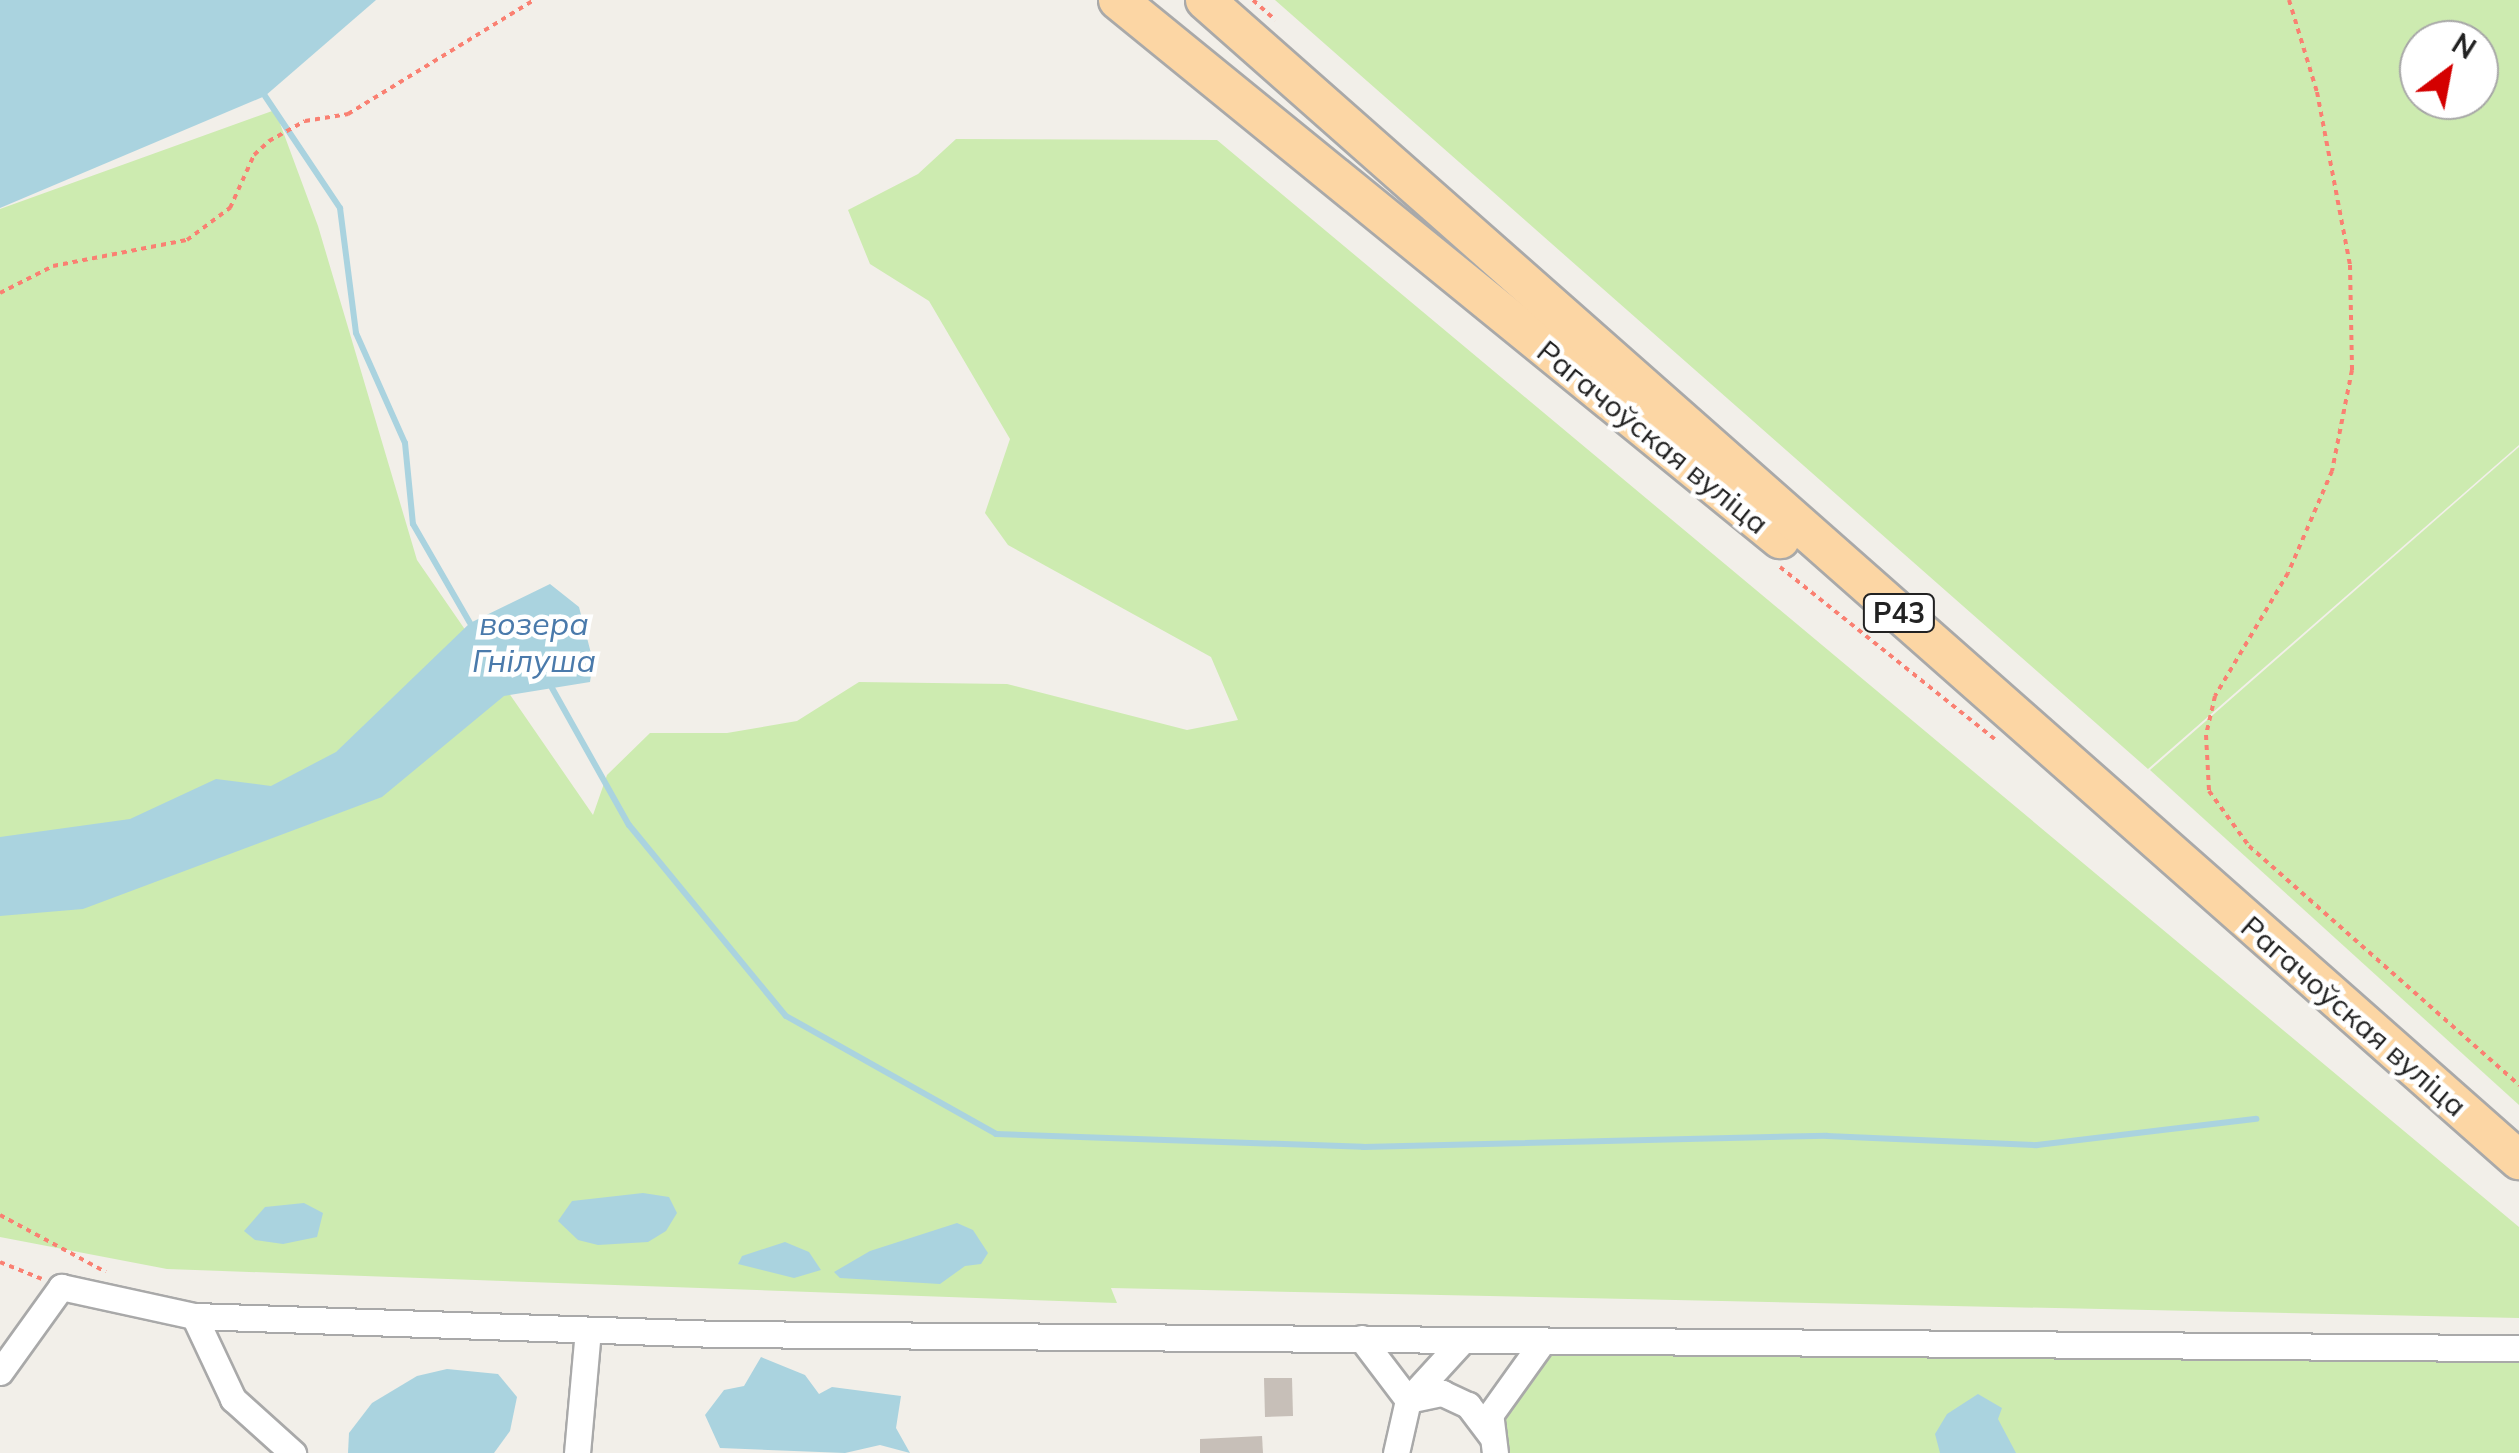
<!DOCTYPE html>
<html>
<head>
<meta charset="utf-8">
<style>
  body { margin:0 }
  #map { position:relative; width:2519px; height:1453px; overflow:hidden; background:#f2efe9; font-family:Mulish,sans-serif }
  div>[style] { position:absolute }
  .grass>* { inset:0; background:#cdebb0 }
  .water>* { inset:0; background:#aad3df }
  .stream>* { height:6px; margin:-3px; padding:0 3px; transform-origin:3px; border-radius:3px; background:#aad3df }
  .building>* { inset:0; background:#c7bfb8 }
  .path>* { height:4px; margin-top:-2px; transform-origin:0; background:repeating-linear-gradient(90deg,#fa8072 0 5px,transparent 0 10px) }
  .roads { filter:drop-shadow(2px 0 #a9a9a9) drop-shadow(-2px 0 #a9a9a9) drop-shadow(0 2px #a9a9a9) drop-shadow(0 -2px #a9a9a9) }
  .street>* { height:25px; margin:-12.5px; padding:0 12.5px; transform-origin:12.5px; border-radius:12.5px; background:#fff }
  .primary>* { height:38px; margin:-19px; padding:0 19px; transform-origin:19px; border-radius:19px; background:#fcd6a4 }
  span { translate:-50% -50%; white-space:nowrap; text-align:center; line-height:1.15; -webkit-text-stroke:9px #fff; paint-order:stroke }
  .shield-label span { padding:2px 8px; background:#fff; border:2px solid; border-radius:8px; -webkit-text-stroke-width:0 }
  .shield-label { font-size:28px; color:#222; font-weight:700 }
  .street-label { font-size:30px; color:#222 }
  .water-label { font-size:32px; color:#4a7aab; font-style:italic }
  .north { position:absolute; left:2399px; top:20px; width:100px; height:100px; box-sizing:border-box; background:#fff; border:2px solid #a7a7a7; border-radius:50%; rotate:32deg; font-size:28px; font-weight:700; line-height:40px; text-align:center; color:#222 }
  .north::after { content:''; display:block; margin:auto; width:35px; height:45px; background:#d40000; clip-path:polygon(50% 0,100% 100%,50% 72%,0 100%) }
</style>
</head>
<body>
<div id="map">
  <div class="grass">
    <div style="clip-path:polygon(evenodd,1275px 0,2519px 0,2519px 445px,2148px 769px,1275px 0,2419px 40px,2479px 40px,2479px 100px,2419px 100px,2419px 40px)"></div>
    <div style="clip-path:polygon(275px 110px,318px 226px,417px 560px,593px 815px,607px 775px,650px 733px,727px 733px,797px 721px,859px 682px,1007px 684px,1187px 730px,1238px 720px,1211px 657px,1008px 545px,985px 513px,1010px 439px,929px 301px,870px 264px,848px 210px,918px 174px,956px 139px,1217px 140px,2519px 1227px,2519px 1318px,1111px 1288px,1117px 1303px,167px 1269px,0 1237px,0 209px)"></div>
    <div style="clip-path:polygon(2519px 447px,2519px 1105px,2150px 770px)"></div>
    <div style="clip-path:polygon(1550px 1351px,2519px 1361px,2519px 1453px,1505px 1453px,1503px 1417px)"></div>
  </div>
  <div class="water">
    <div style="clip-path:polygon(0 0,376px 0,265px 96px,0 208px)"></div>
    <div style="clip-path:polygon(550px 584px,579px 607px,593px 661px,590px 682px,504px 696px,382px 797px,83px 909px,0 916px,0 837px,130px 819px,216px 779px,271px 786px,336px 752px,470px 623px)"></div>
    <div style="clip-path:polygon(643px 1193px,669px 1197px,677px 1213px,666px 1231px,648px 1242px,598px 1245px,578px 1240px,558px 1221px,572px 1201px)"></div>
    <div style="clip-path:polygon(304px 1203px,323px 1213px,317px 1237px,283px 1244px,255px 1240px,244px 1231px,265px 1207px)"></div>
    <div style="clip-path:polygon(957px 1223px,973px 1230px,988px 1253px,981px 1264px,965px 1266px,940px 1284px,840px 1278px,834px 1272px,870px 1251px)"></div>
    <div style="clip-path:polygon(785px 1242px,809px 1252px,821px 1270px,794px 1278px,738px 1264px,742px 1256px)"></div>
    <div style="clip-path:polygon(761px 1357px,805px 1375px,819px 1394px,832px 1387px,901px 1396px,896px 1428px,910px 1453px,880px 1445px,845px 1453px,720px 1448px,705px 1415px,724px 1390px,744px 1386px)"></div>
    <div style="clip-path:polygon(447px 1369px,498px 1374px,517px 1397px,510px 1431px,494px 1453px,348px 1453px,349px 1433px,372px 1403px,417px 1376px)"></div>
    <div style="clip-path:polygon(1978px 1394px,2002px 1408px,1998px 1419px,2016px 1453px,1940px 1453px,1935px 1434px,1947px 1414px)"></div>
  </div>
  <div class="stream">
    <div style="left:265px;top:96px;width:135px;rotate:56.2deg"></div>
    <div style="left:340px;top:208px;width:126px;rotate:82.7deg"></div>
    <div style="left:356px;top:333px;width:120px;rotate:66deg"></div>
    <div style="left:405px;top:443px;width:81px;rotate:84.4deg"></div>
    <div style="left:413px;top:524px;width:114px;rotate:60.1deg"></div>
    <div style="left:552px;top:688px;width:157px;rotate:60.7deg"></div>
    <div style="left:629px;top:825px;width:247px;rotate:50.6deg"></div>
    <div style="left:786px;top:1016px;width:241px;rotate:29.3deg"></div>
    <div style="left:996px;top:1134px;width:367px;rotate:2deg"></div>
    <div style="left:1363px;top:1147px;width:464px;rotate:-1.4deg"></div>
    <div style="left:1827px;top:1136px;width:210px;rotate:2.5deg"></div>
    <div style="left:2037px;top:1145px;width:221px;rotate:-6.8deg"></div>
  </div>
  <div class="building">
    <div style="clip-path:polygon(1264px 1378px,1292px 1378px,1293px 1416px,1265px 1417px)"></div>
    <div style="clip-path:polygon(1262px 1436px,1263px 1453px,1200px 1453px,1200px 1439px)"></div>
  </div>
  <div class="path">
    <div style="left:1253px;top:0;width:30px;rotate:42deg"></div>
    <div style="left:2289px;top:0;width:96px;rotate:73.1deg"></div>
    <div style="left:2317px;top:92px;width:176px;rotate:79.2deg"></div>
    <div style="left:2350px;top:265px;width:105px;rotate:88.9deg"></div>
    <div style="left:2352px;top:370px;width:103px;rotate:101.2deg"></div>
    <div style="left:2332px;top:471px;width:111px;rotate:113.3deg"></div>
    <div style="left:2288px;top:573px;width:143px;rotate:120.7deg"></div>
    <div style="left:2215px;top:696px;width:40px;rotate:103deg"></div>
    <div style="left:2206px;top:735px;width:56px;rotate:86.9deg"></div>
    <div style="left:2209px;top:791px;width:68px;rotate:54deg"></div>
    <div style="left:2249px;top:846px;width:361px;rotate:41.5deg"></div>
    <div style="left:0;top:293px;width:59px;rotate:-27deg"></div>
    <div style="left:53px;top:266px;width:136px;rotate:-11deg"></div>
    <div style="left:187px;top:240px;width:54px;rotate:-36.7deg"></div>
    <div style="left:230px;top:208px;width:58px;rotate:-65.6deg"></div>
    <div style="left:254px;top:155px;width:21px;rotate:-43deg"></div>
    <div style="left:269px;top:141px;width:41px;rotate:-29.1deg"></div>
    <div style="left:305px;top:121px;width:44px;rotate:-9.2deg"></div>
    <div style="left:348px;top:114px;width:218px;rotate:-31.5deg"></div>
    <div style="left:1780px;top:567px;width:275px;rotate:38.7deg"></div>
    <div style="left:0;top:1215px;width:120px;rotate:28.3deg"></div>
    <div style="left:0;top:1262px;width:45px;rotate:22deg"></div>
  </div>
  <div class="roads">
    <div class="street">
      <div style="left:194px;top:1316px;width:92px;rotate:64.8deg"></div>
      <div style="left:233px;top:1399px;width:81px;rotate:42deg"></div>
      <div style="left:1361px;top:1338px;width:78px;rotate:52.8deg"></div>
      <div style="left:1408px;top:1400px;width:35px;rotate:-12deg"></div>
      <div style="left:1442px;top:1393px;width:29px;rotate:25deg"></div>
      <div style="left:1468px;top:1405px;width:38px;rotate:53deg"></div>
      <div style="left:0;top:1372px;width:105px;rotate:-54.3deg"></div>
      <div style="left:61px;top:1287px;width:136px;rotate:12.3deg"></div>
      <div style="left:194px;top:1316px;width:524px;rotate:1.97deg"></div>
      <div style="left:718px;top:1334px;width:1801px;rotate:0.45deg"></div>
      <div style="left:577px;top:1453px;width:123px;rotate:-84.9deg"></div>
      <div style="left:1396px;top:1453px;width:54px;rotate:-77.2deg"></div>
      <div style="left:1408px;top:1400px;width:81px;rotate:-47.5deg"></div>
      <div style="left:1495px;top:1453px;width:38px;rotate:-97deg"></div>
      <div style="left:1490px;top:1415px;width:91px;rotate:-54.4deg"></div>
    </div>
    <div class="primary">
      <div style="left:1118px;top:0;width:854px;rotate:39.15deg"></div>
      <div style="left:1205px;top:0;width:1753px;rotate:41.44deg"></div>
    </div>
  </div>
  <div class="shield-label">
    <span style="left:1899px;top:613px">Р43</span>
  </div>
  <div class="street-label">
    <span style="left:1653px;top:437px;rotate:39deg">Рагачоўская вуліца</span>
    <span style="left:2354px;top:1016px;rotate:41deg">Рагачоўская вуліца</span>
  </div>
  <div class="water-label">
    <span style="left:534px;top:642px">возера<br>Гнілуша</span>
  </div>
  <div class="north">N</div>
</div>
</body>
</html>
